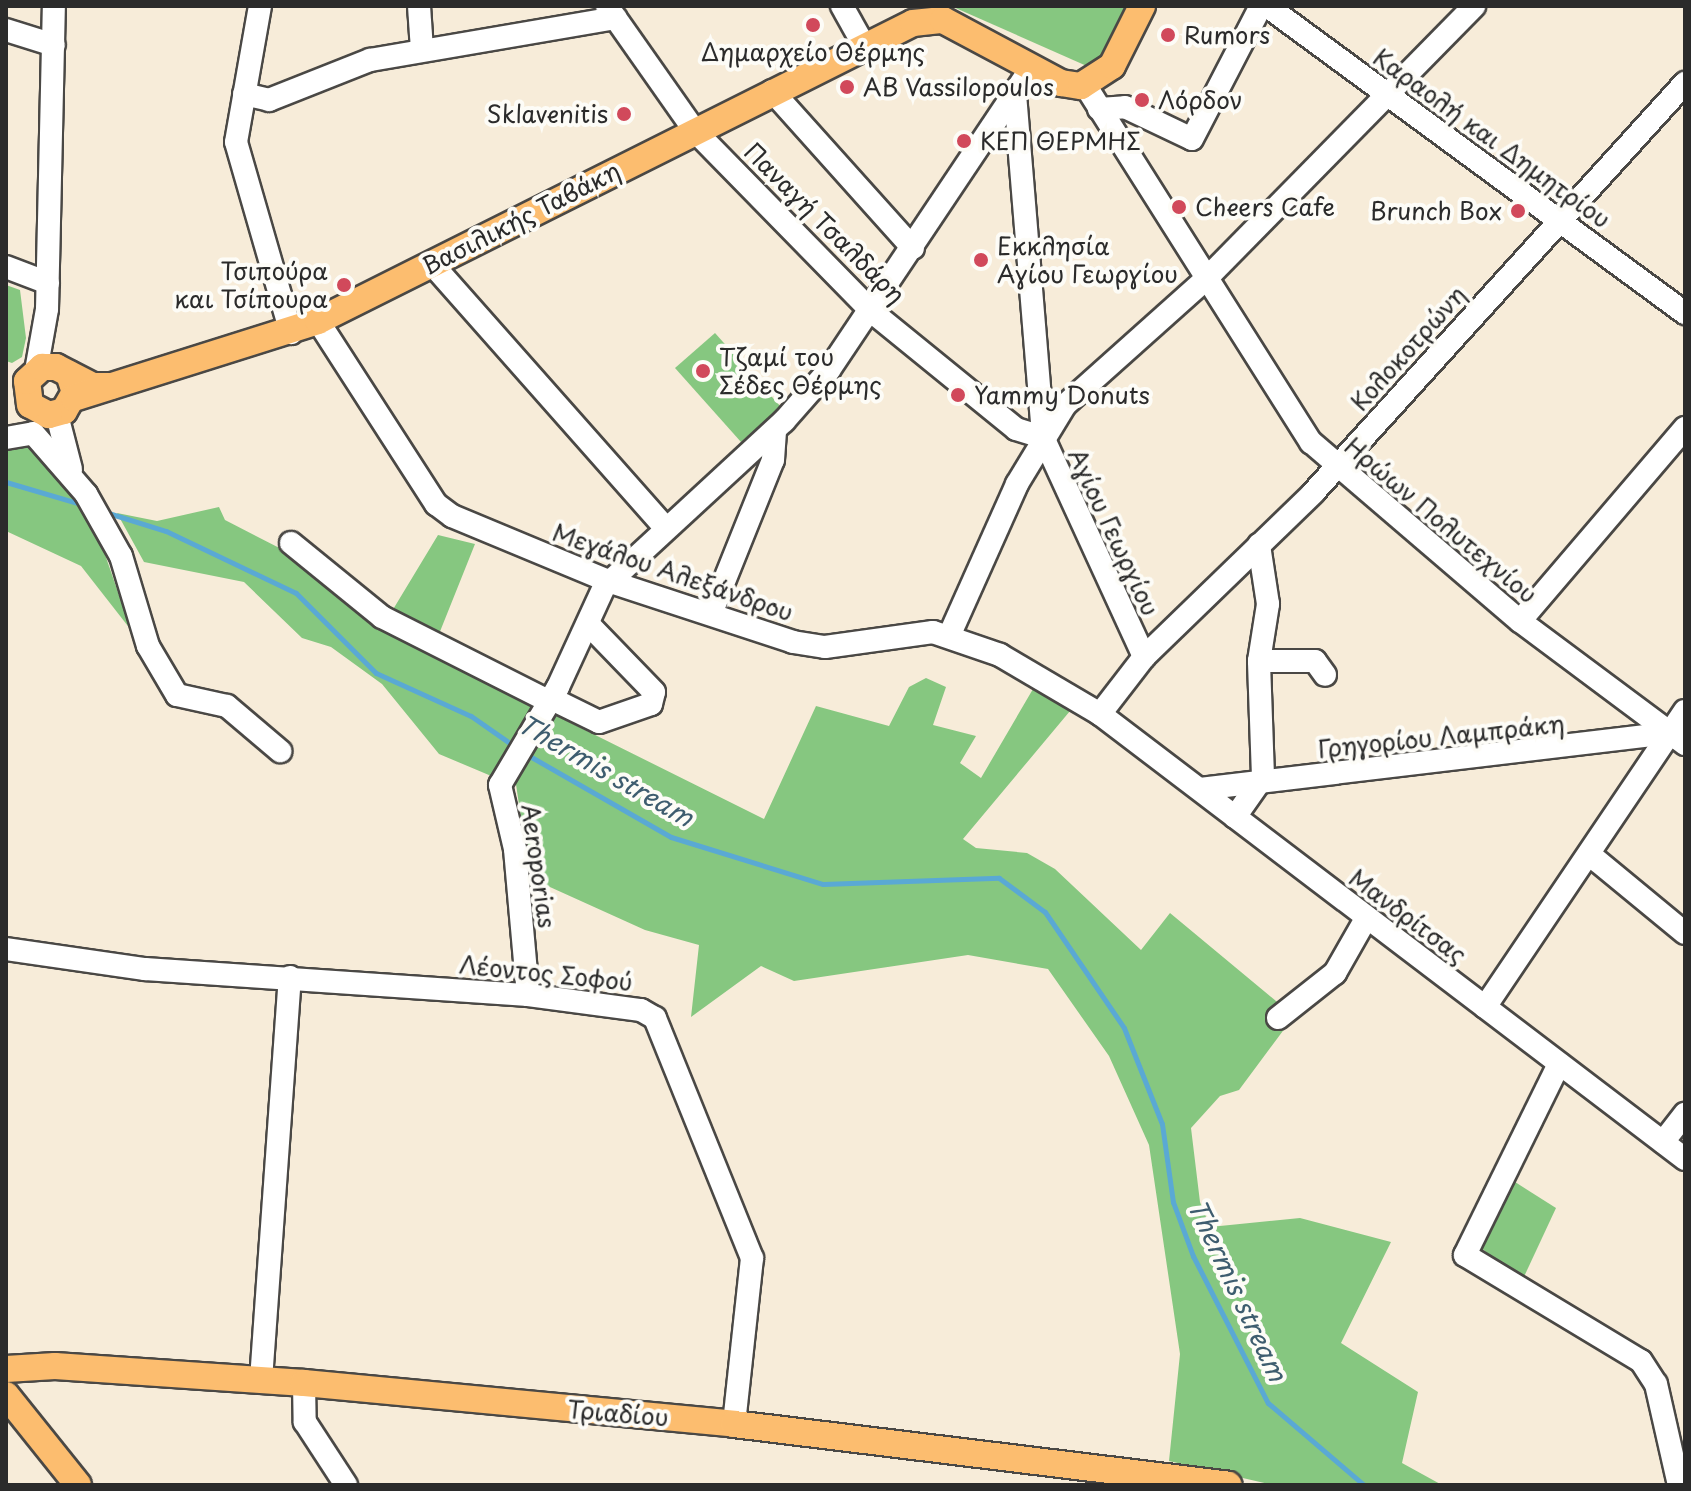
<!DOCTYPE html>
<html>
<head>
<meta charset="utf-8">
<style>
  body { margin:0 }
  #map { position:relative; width:1691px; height:1491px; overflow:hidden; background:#f7ecd9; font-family:"Playpen Sans",sans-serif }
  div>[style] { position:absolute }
  .green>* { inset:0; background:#86c780 }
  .stream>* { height:5px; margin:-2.5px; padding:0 2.5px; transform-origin:2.5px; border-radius:2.5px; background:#5aa9d4 }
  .roads { filter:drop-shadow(2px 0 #4a4845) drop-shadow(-2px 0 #4a4845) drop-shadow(0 2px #4a4845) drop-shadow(0 -2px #4a4845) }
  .minor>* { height:22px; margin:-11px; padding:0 11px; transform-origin:11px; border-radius:11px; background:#fff }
  .major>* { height:26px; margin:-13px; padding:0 13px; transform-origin:13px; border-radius:13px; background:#fcbd6f }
  .dots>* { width:22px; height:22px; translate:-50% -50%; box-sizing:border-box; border:4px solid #fdfcf7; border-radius:50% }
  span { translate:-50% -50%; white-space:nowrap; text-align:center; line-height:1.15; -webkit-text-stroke:8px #fdfcf7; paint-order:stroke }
  .poi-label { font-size:24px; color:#2b2b2b }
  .left { translate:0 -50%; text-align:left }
  .right { translate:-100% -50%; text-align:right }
  .street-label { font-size:24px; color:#2b2b2b }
  .water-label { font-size:26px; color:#3e5d6f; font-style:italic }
  .frame { position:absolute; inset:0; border:8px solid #2b2b2b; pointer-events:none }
</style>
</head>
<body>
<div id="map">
  <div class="green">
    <div style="clip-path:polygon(951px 6px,1128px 6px,1106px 53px,1089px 67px)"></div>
    <div style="clip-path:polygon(6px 285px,20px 290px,26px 338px,22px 357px,12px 363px,6px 361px)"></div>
    <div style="clip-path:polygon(715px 333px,781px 407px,741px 442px,675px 368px)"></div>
    <div style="clip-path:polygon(16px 442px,32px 444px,70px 483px,99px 537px,131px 630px,81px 566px,6px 531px,6px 451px)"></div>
    <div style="clip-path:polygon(219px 507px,225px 520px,297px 557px,335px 595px,383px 626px,438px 535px,475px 544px,431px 654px,539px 707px,496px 778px,439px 754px,382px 684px,331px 647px,302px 638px,244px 582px,144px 562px,117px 513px,157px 521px)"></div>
    <div style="clip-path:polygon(926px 678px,946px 687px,933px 725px,976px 736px,960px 763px,981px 778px,1033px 689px,1070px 711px,963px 839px,976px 848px,1027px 853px,1055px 869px,1141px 950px,1170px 913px,1294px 1016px,1239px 1090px,1220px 1096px,1191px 1128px,1200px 1202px,1210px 1227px,1300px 1218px,1391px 1242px,1341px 1343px,1418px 1392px,1402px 1463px,1442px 1485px,1273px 1485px,1169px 1461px,1180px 1354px,1149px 1145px,1109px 1056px,1048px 969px,968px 955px,794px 981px,761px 966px,691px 1017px,699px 945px,645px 930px,530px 878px,514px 771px,553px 714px,764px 819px,816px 706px,889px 726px,909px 687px)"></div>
    <div style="clip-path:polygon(1512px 1180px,1556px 1208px,1522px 1281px,1480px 1247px)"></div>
  </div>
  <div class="stream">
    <div style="left:6px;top:482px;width:81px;rotate:16.4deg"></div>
    <div style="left:105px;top:512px;width:64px;rotate:17.3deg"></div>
    <div style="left:166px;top:531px;width:144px;rotate:25.5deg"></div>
    <div style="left:296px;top:593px;width:113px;rotate:45deg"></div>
    <div style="left:376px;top:673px;width:104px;rotate:24.4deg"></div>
    <div style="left:471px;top:716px;width:52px;rotate:34.9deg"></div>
    <div style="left:526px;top:754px;width:167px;rotate:29.8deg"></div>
    <div style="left:671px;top:837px;width:159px;rotate:17.2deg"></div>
    <div style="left:823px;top:884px;width:176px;rotate:-2deg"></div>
    <div style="left:999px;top:878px;width:57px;rotate:36.5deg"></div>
    <div style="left:1045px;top:912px;width:140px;rotate:55.7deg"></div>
    <div style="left:1124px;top:1028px;width:103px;rotate:68.4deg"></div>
    <div style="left:1162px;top:1124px;width:79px;rotate:82deg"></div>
    <div style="left:1173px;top:1202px;width:58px;rotate:69.7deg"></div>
    <div style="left:1193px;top:1256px;width:165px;rotate:63deg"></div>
    <div style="left:1268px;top:1403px;width:126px;rotate:40.5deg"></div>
  </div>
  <div class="roads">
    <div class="minor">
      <div style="left:260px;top:6px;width:138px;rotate:100deg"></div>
      <div style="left:236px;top:142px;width:199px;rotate:73.9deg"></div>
      <div style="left:419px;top:6px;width:44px;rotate:86.1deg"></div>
      <div style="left:607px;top:6px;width:151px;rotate:54.9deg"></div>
      <div style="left:694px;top:130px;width:253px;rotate:45.6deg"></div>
      <div style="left:871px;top:311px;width:187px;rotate:39.1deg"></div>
      <div style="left:1016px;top:429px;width:28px;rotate:17deg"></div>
      <div style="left:842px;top:6px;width:41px;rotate:60.9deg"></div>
      <div style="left:1267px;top:6px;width:519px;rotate:36.3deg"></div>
      <div style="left:6px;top:30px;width:50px;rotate:17.4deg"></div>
      <div style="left:1085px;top:85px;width:423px;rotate:57.7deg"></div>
      <div style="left:1311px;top:442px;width:275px;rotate:40.6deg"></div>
      <div style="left:1520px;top:621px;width:206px;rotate:36.7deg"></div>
      <div style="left:772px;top:91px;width:211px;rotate:48.1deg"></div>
      <div style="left:244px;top:94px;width:26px;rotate:13deg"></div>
      <div style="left:269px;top:100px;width:109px;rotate:-21.6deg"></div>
      <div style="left:370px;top:60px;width:249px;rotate:-9.7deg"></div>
      <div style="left:1015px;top:94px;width:344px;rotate:85.3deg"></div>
      <div style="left:1043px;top:437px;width:242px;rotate:65.3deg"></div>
      <div style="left:1099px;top:109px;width:26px;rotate:-4deg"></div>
      <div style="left:1125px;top:107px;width:74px;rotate:25.5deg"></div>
      <div style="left:1192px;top:139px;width:150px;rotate:-62.6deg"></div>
      <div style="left:432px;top:264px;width:351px;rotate:48.5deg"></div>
      <div style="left:6px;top:267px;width:45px;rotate:20.9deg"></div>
      <div style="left:318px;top:321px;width:218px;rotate:57.2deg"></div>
      <div style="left:436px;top:504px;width:20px;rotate:37deg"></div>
      <div style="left:452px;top:516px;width:169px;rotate:22.6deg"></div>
      <div style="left:608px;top:581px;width:195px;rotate:18.2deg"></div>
      <div style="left:793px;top:642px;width:32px;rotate:9deg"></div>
      <div style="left:825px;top:647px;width:109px;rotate:-7.9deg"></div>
      <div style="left:933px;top:632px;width:71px;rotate:18.9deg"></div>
      <div style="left:1000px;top:655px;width:116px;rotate:30.5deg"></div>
      <div style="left:1100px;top:714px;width:735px;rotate:37.26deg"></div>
      <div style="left:36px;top:371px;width:63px;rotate:-79.9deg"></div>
      <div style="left:47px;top:309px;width:303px;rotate:-88.7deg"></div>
      <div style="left:57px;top:415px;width:56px;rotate:75.5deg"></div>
      <div style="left:6px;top:438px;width:27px;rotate:-10deg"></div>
      <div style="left:33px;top:433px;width:81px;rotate:49deg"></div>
      <div style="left:86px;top:494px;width:71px;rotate:60.6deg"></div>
      <div style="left:121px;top:556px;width:94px;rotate:73.3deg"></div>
      <div style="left:148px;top:646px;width:57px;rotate:59.4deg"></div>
      <div style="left:177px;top:695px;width:51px;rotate:12.4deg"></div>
      <div style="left:227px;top:706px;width:70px;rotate:40.3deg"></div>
      <div style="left:291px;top:543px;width:117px;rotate:39.1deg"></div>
      <div style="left:382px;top:617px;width:188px;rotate:26.8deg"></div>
      <div style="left:711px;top:614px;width:166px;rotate:-68.1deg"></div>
      <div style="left:773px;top:460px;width:30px;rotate:-86deg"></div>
      <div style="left:1520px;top:621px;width:254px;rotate:-49.5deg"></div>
      <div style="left:950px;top:634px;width:164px;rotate:-65.9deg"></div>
      <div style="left:1017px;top:484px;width:92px;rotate:-58.7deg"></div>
      <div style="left:1065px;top:405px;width:188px;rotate:-41.8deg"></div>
      <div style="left:1205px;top:280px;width:384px;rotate:-45.5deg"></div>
      <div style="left:1259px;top:661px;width:56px"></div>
      <div style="left:1315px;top:661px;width:17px;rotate:54deg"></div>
      <div style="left:552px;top:699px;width:52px;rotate:26.1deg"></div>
      <div style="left:599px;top:722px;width:55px;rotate:-19.1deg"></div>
      <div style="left:651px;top:704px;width:12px;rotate:-76deg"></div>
      <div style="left:654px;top:692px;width:95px;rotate:-134.1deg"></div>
      <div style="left:1100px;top:714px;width:72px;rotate:-52.3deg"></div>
      <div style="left:1144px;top:657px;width:235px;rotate:-44.1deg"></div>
      <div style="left:1313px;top:493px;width:554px;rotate:-47.78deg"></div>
      <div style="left:1200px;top:789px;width:472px;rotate:-6.8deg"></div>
      <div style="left:1235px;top:817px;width:49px;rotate:-55deg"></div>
      <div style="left:1263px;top:777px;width:116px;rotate:-92deg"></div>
      <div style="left:1259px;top:661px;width:58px;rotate:-81deg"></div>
      <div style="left:1268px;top:604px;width:60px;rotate:-98.7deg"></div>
      <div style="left:1589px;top:854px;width:124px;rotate:39.5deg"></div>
      <div style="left:6px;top:949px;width:140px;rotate:8.2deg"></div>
      <div style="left:145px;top:969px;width:384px;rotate:3.9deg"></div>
      <div style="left:528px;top:995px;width:114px;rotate:7.6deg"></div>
      <div style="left:641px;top:1010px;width:16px;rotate:30deg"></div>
      <div style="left:655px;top:1018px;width:259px;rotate:68deg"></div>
      <div style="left:752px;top:1258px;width:167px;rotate:96.2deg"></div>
      <div style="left:528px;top:995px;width:147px;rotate:-95.1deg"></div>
      <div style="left:515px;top:849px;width:66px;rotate:-103.2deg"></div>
      <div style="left:500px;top:785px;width:114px;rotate:-59.4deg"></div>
      <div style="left:558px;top:687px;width:110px;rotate:-65.3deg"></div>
      <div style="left:604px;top:587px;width:245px;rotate:-42.7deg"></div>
      <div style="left:784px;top:421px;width:68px;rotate:-48.6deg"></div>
      <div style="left:829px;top:370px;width:363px;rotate:-56.2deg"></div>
      <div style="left:1485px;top:1007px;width:357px;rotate:-56deg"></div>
      <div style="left:1278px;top:1018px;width:73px;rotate:-38.3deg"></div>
      <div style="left:1335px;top:973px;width:64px;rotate:-60.3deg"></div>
      <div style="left:1559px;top:1064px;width:213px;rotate:116.2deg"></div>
      <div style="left:1465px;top:1255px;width:205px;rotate:31.1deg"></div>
      <div style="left:1641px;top:1361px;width:27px;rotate:57deg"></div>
      <div style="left:1656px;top:1384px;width:104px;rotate:77.2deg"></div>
      <div style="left:1663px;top:1142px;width:36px;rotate:-52deg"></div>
      <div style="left:261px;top:1380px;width:404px;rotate:-85.9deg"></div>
      <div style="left:304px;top:1383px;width:39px;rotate:89deg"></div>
      <div style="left:305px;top:1422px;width:75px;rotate:56.9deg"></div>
    </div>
    <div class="major">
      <div style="left:69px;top:374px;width:19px;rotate:72deg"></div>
      <div style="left:75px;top:392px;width:22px;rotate:120deg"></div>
      <div style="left:64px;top:411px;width:16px;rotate:165deg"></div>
      <div style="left:49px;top:415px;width:21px;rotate:-152deg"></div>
      <div style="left:30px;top:405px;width:24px;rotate:-97deg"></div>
      <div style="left:27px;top:381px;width:21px;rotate:-43deg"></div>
      <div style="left:42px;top:367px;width:14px"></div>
      <div style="left:56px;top:367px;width:42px;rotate:27.2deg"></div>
      <div style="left:93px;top:386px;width:18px"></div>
      <div style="left:74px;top:398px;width:256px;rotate:-17.5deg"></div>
      <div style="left:318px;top:321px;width:665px;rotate:-26.6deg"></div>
      <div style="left:913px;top:23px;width:30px;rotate:-6deg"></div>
      <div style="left:943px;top:20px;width:134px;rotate:28.1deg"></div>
      <div style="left:1061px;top:83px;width:20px;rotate:9deg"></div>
      <div style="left:1081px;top:86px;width:37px;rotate:-33deg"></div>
      <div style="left:1112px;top:66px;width:67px;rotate:-63.4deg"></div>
      <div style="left:6px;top:1369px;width:49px;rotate:-3.5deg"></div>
      <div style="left:55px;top:1366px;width:250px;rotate:3.9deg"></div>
      <div style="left:304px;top:1383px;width:432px;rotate:5.4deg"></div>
      <div style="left:734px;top:1424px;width:498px;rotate:7deg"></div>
      <div style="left:6px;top:1395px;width:115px;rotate:51.3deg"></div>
    </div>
  </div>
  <div class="dots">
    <div style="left:813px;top:25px;background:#d1495b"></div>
    <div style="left:1168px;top:35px;background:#d1495b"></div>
    <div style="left:847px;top:87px;background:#d1495b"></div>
    <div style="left:1142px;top:100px;background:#d1495b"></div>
    <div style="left:624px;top:114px;background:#d1495b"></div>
    <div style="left:964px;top:141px;background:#d1495b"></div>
    <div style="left:1179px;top:207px;background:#d1495b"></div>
    <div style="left:1518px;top:211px;background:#d1495b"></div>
    <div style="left:981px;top:260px;background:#d1495b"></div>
    <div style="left:344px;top:285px;background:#d1495b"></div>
    <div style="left:703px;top:371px;background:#d1495b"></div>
    <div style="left:958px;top:395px;background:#d1495b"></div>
  </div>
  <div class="poi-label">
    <span class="left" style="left:1184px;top:35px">Rumors</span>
    <span style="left:813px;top:52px">Δημαρχείο Θέρμης</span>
    <span class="left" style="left:863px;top:87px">AB Vassilopoulos</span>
    <span class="left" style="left:1158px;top:100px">Λόρδον</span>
    <span class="right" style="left:608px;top:114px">Sklavenitis</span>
    <span class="left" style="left:980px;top:141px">ΚΕΠ ΘΕΡΜΗΣ</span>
    <span class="left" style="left:1195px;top:207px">Cheers Cafe</span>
    <span class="right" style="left:1502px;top:211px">Brunch Box</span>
    <span class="left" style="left:997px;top:260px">Εκκλησία<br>Αγίου Γεωργίου</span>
    <span class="right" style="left:328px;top:285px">Τσιπούρα<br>και Τσίπουρα</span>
    <span class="left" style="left:719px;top:371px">Τζαμί του<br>Σέδες Θέρμης</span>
    <span class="left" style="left:974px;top:395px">Yammy Donuts</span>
  </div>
  <div class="street-label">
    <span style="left:1492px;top:138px;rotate:36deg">Καραολή και Δημητρίου</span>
    <span style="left:521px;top:218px;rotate:-27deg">Βασιλικής Ταβάκη</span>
    <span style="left:825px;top:223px;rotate:45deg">Παναγή Τσαλδάρη</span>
    <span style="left:1408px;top:348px;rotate:-48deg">Κολοκοτρώνη</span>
    <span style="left:1441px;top:520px;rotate:40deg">Ηρώων Πολυτεχνίου</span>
    <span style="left:1114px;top:532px;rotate:65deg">Αγίου Γεωργίου</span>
    <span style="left:673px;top:572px;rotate:19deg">Μεγάλου Αλεξάνδρου</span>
    <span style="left:1441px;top:736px;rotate:-6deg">Γρηγορίου Λαμπράκη</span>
    <span style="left:539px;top:866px;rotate:82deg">Aeroporias</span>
    <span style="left:1408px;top:916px;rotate:37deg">Μανδρίτσας</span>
    <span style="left:546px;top:973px;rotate:6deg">Λέοντος Σοφού</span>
    <span style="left:618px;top:1413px;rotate:5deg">Τριαδίου</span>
  </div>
  <div class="water-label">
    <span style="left:606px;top:770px;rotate:30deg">Thermis stream</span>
    <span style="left:1238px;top:1290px;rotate:65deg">Thermis stream</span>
  </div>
  <div class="frame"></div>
</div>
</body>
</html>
